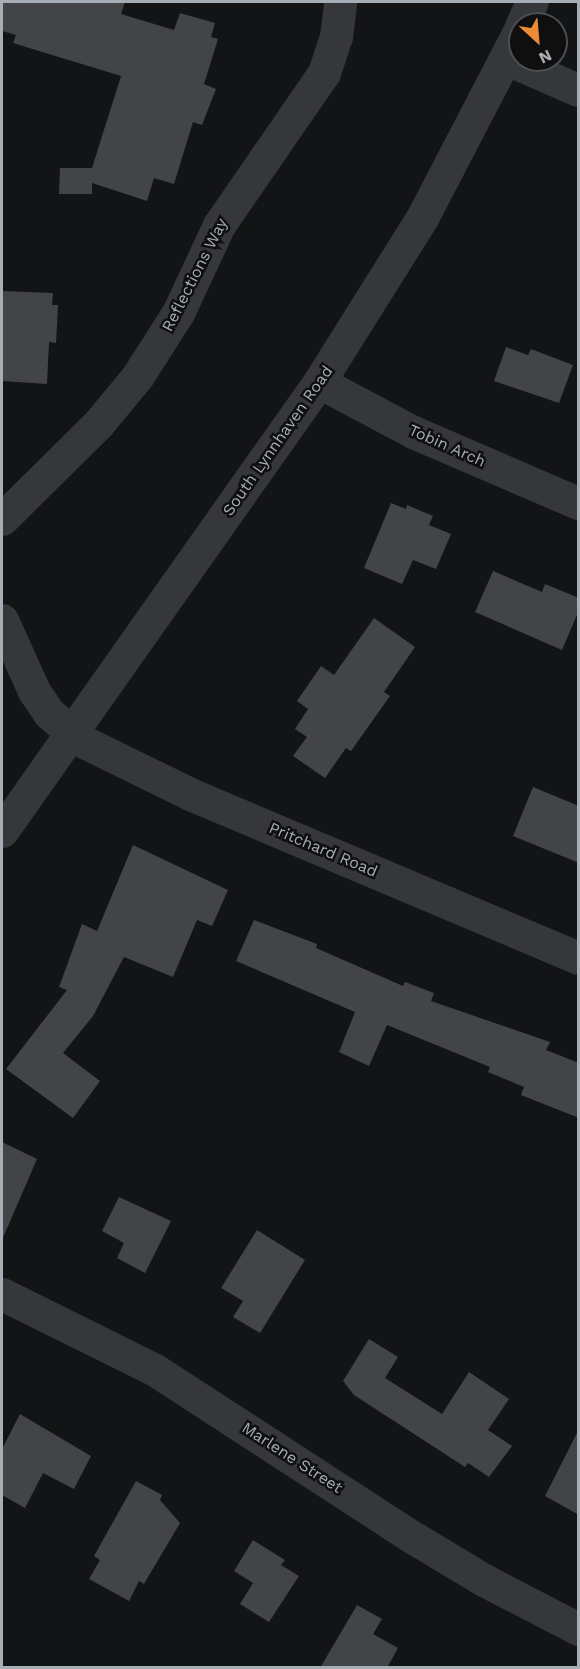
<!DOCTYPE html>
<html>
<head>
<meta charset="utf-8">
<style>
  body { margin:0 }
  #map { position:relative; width:580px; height:1669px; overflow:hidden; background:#131415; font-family:"Work Sans",sans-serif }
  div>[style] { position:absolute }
  .building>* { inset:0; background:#424448 }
  .minor>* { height:33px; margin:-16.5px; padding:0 16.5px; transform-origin:16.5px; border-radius:16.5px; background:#35373a }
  span { translate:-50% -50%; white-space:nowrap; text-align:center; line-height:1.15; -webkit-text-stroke:5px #0f0f10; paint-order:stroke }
  .street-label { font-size:16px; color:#a6adb5 }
  .frame { position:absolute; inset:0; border:3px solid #a6adb5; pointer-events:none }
  .north { position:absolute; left:508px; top:12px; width:60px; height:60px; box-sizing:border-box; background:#0f0f10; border:2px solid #4b4e52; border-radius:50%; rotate:154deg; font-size:16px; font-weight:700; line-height:24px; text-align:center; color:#a6adb5 }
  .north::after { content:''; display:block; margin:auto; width:21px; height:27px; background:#ec8a35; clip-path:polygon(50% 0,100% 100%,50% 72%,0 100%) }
</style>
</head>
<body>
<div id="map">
  <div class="building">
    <div style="clip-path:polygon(2px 2px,125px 2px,121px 14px,174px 30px,180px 13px,215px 23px,211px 37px,218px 39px,204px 84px,216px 89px,202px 125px,193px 122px,174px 184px,154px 178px,147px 201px,92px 183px,92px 194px,59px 194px,60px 168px,92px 168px,121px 76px,13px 43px,16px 35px,2px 31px)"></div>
    <div style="clip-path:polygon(2px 291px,53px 293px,52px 305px,58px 305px,56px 343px,49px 342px,47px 384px,2px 381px)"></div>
    <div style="clip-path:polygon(506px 347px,528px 355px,531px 349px,573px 365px,559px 403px,494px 381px)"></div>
    <div style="clip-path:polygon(391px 503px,406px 509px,407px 505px,433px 516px,429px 525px,451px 534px,436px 569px,413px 560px,402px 584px,364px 568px)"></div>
    <div style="clip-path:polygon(493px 571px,542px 592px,545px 584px,579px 598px,579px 610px,562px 650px,475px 612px)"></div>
    <div style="clip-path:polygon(374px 618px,415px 647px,384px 692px,390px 696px,351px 751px,346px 748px,325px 778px,293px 756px,307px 737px,295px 729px,308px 709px,297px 701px,321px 666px,334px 675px)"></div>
    <div style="clip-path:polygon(533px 787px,579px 806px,579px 863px,513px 836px)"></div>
    <div style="clip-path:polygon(133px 845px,228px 890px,212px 926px,197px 920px,173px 977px,124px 957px,93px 1016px,63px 1053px,100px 1081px,73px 1118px,6px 1069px,67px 990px,59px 987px,82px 924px,97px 931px)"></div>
    <div style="clip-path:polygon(254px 920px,317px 944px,316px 948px,403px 986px,405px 982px,434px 993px,431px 1001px,550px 1042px,546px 1050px,579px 1063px,579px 1118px,521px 1095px,524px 1087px,488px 1072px,490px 1067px,387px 1025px,369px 1066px,339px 1052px,355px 1012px,236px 961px)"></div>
    <div style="clip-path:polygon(2px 1142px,37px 1159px,2px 1240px)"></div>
    <div style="clip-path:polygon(119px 1197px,171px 1221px,145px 1273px,117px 1258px,124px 1243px,102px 1231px)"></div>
    <div style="clip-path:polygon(257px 1230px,305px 1260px,260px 1333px,233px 1317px,243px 1301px,221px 1288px)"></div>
    <div style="clip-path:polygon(369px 1339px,398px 1357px,385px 1378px,442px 1414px,469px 1372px,509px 1399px,488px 1430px,512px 1446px,489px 1477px,468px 1463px,465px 1467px,354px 1395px,343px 1381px)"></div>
    <div style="clip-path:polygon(20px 1414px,91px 1456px,74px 1489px,43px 1473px,25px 1508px,2px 1495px,2px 1449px)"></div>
    <div style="clip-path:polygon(579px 1429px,579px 1515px,545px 1496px)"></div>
    <div style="clip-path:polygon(136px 1481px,162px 1495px,160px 1500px,180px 1523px,144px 1584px,139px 1581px,129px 1601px,89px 1579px,100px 1560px,94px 1556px)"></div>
    <div style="clip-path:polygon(253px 1540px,285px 1560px,281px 1565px,299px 1576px,269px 1622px,240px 1604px,253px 1583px,234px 1571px)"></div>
    <div style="clip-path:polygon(357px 1605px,382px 1619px,373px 1634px,398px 1648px,387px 1668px,320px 1668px)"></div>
  </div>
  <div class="minor">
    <div style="left:522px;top:24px;width:24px;rotate:-66deg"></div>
    <div style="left:507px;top:59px;width:77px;rotate:23.6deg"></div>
    <div style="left:319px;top:382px;width:106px;rotate:28deg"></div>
    <div style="left:413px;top:432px;width:180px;rotate:23.3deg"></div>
    <div style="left:2px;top:519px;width:135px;rotate:-44.7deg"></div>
    <div style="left:98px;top:424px;width:61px;rotate:-50.3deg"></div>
    <div style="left:137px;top:377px;width:76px;rotate:-57.4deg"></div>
    <div style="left:178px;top:313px;width:97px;rotate:-65deg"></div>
    <div style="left:219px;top:225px;width:185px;rotate:-55.4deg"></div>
    <div style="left:324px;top:73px;width:38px;rotate:-72deg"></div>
    <div style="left:336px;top:37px;width:35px;rotate:-83deg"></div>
    <div style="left:2px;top:620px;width:78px;rotate:65.7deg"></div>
    <div style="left:34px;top:691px;width:27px;rotate:56deg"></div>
    <div style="left:49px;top:713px;width:41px;rotate:41.1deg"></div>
    <div style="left:80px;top:740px;width:123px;rotate:26.1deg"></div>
    <div style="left:190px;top:794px;width:421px;rotate:22.9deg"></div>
    <div style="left:2px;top:831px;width:550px;rotate:-54.78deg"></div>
    <div style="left:319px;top:382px;width:196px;rotate:-57.9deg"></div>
    <div style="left:423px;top:216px;width:210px;rotate:-62.5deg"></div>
    <div style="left:2px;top:1294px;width:171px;rotate:26.4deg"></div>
    <div style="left:155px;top:1370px;width:309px;rotate:33deg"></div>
    <div style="left:414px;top:1538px;width:82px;rotate:31deg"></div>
    <div style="left:484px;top:1580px;width:106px;rotate:27.5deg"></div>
  </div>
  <div class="street-label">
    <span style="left:195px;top:275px;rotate:-63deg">Reflections Way</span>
    <span style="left:278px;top:441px;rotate:-55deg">South Lynnhaven Road</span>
    <span style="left:447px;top:446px;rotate:24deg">Tobin Arch</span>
    <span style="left:323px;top:850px;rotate:23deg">Pritchard Road</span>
    <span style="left:292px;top:1458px;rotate:33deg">Marlene Street</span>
  </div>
  <div class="frame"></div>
  <div class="north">N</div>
</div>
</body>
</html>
